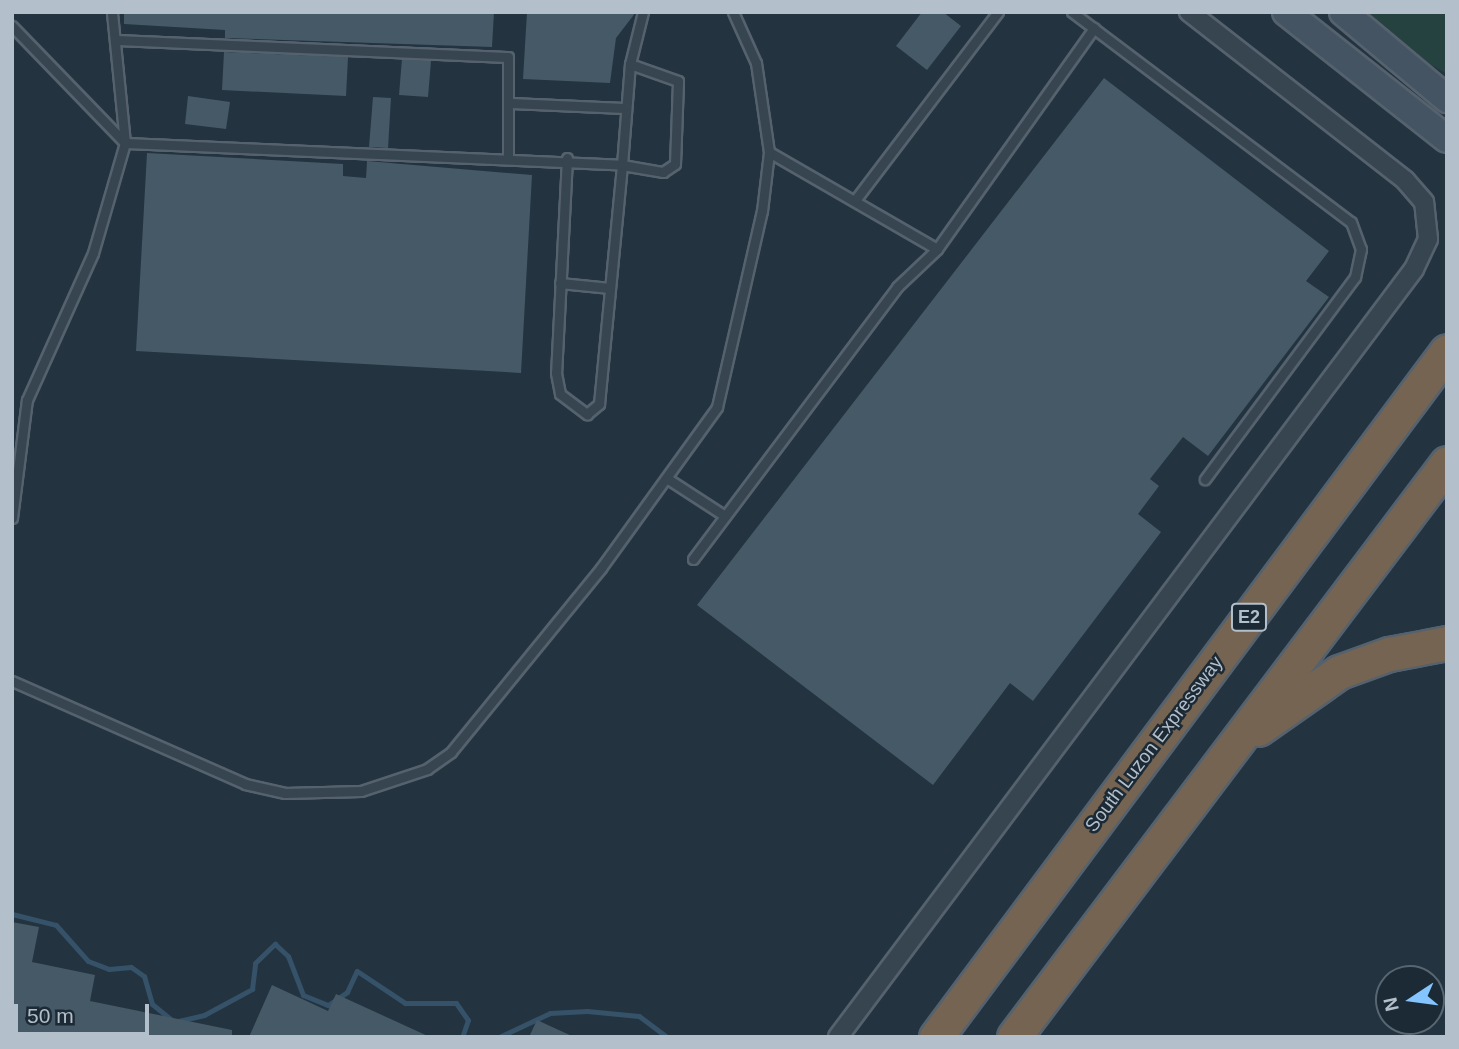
<!DOCTYPE html>
<html>
<head>
<meta charset="utf-8">
<style>
  body { margin:0 }
  #map { position:relative; width:1459px; height:1049px; overflow:hidden; background:#233340; font-family:Arial,sans-serif }
  div>[style] { position:absolute }
  .green>* { inset:0; background:#254140 }
  .stream>* { height:5px; margin:-2.5px; padding:0 2.5px; transform-origin:2.5px; border-radius:2.5px; background:#355268 }
  .building>* { inset:0; background:#465966 }
  .roads { filter:drop-shadow(2px 0 #55626e) drop-shadow(-2px 0 #55626e) drop-shadow(0 2px #55626e) drop-shadow(0 -2px #55626e) }
  .service>* { height:9px; margin:-4.5px; padding:0 4.5px; transform-origin:4.5px; border-radius:4.5px; background:#374550 }
  .minor>* { height:18px; margin:-9px; padding:0 9px; transform-origin:9px; border-radius:9px; background:#374550 }
  .secondary>* { height:26px; margin:-13px; padding:0 13px; transform-origin:13px; border-radius:13px; background:#455463 }
  .motorway>* { height:33px; margin:-16.5px; padding:0 16.5px; transform-origin:16.5px; border-radius:16.5px; background:#766453 }
  span { translate:-50% -50%; white-space:nowrap; text-align:center; line-height:1.15; -webkit-text-stroke:5px #1c2a35; paint-order:stroke }
  .shield-label span { padding:2px 5px; background:#1c2a35; border:2px solid; border-radius:5px; -webkit-text-stroke-width:0 }
  .shield-label { font-size:18px; color:#b3bfcb; font-weight:700 }
  .street-label { font-size:19px; color:#b3bfcb }
  .frame { position:absolute; inset:0; border:14px solid #b3bfcb; pointer-events:none }
  .north { position:absolute; left:1375px; top:965px; width:70px; height:70px; box-sizing:border-box; background:#1c2a35; border:2px solid #586671; border-radius:50%; rotate:257deg; font-size:19px; font-weight:700; line-height:28px; text-align:center; color:#b3bfcb }
  .north::after { content:''; display:block; margin:auto; width:24px; height:32px; background:#84c5ff; clip-path:polygon(50% 0,100% 100%,50% 72%,0 100%) }
  .scale { position:absolute; left:14px; top:1004px; width:135px; height:32px; box-sizing:border-box; border:4px solid #b3bfcb; border-top:0; padding-left:9px; font-size:21px; line-height:24px; white-space:nowrap; color:#b3bfcb; -webkit-text-stroke:5px #1c2a35; paint-order:stroke }
</style>
</head>
<body>
<div id="map">
  <div class="green">
    <div style="clip-path:polygon(1362px 12px,1447px 12px,1447px 74px,1417px 57px)"></div>
  </div>
  <div class="stream">
    <div style="left:12px;top:914px;width:45px;rotate:14deg"></div>
    <div style="left:56px;top:925px;width:48px;rotate:48.4deg"></div>
    <div style="left:88px;top:961px;width:22px;rotate:21deg"></div>
    <div style="left:109px;top:969px;width:22px;rotate:-5deg"></div>
    <div style="left:131px;top:967px;width:16px;rotate:35deg"></div>
    <div style="left:144px;top:976px;width:29px;rotate:74deg"></div>
    <div style="left:152px;top:1004px;width:28px;rotate:39deg"></div>
    <div style="left:174px;top:1022px;width:31px;rotate:-13deg"></div>
    <div style="left:204px;top:1015px;width:55px;rotate:-28.4deg"></div>
    <div style="left:252px;top:989px;width:26px;rotate:-83deg"></div>
    <div style="left:255px;top:963px;width:28px;rotate:-44deg"></div>
    <div style="left:275px;top:944px;width:18px;rotate:43deg"></div>
    <div style="left:288px;top:956px;width:42px;rotate:69deg"></div>
    <div style="left:303px;top:995px;width:27px;rotate:22deg"></div>
    <div style="left:328px;top:1005px;width:23px;rotate:-34deg"></div>
    <div style="left:347px;top:992px;width:23px;rotate:-65deg"></div>
    <div style="left:357px;top:971px;width:58px;rotate:33.7deg"></div>
    <div style="left:405px;top:1003px;width:51px"></div>
    <div style="left:456px;top:1003px;width:21px;rotate:55deg"></div>
    <div style="left:468px;top:1020px;width:18px;rotate:109deg"></div>
    <div style="left:499px;top:1037px;width:56px;rotate:-25.2deg"></div>
    <div style="left:550px;top:1013px;width:37px;rotate:-3deg"></div>
    <div style="left:587px;top:1011px;width:52px;rotate:5.5deg"></div>
    <div style="left:639px;top:1016px;width:35px;rotate:37deg"></div>
  </div>
  <div class="building">
    <div style="clip-path:polygon(124px 12px,494px 12px,492px 47px,225px 38px,225px 30px,124px 24px)"></div>
    <div style="clip-path:polygon(527px 12px,636px 12px,616px 38px,610px 83px,523px 79px)"></div>
    <div style="clip-path:polygon(922px 12px,943px 12px,961px 26px,927px 70px,896px 46px)"></div>
    <div style="clip-path:polygon(224px 52px,348px 57px,346px 96px,222px 90px)"></div>
    <div style="clip-path:polygon(402px 59px,431px 61px,428px 97px,399px 95px)"></div>
    <div style="clip-path:polygon(1104px 78px,1329px 251px,1306px 281px,1329px 297px,1208px 456px,1183px 437px,1150px 479px,1159px 486px,1138px 514px,1161px 532px,1033px 701px,1010px 683px,933px 785px,697px 605px)"></div>
    <div style="clip-path:polygon(188px 96px,230px 102px,226px 129px,185px 124px)"></div>
    <div style="clip-path:polygon(373px 97px,391px 98px,388px 148px,369px 147px)"></div>
    <div style="clip-path:polygon(147px 153px,343px 164px,343px 176px,366px 178px,367px 161px,532px 175px,521px 373px,136px 351px)"></div>
    <div style="clip-path:polygon(12px 922px,39px 927px,32px 962px,95px 975px,90px 1001px,232px 1030px,232px 1037px,12px 1037px)"></div>
    <div style="clip-path:polygon(272px 985px,328px 1011px,336px 994px,430px 1037px,249px 1037px)"></div>
    <div style="clip-path:polygon(537px 1020px,574px 1037px,529px 1037px)"></div>
  </div>
  <div class="roads">
    <div class="service">
      <div style="left:1072px;top:12px;width:349px;rotate:37deg"></div>
      <div style="left:1351px;top:222px;width:29px;rotate:70deg"></div>
      <div style="left:1361px;top:249px;width:29px;rotate:102deg"></div>
      <div style="left:1355px;top:277px;width:252px;rotate:126.6deg"></div>
      <div style="left:12px;top:26px;width:163px;rotate:46deg"></div>
      <div style="left:125px;top:143px;width:497px;rotate:2.5deg"></div>
      <div style="left:622px;top:165px;width:101px;rotate:-85.5deg"></div>
      <div style="left:630px;top:64px;width:54px;rotate:-76deg"></div>
      <div style="left:116px;top:40px;width:392px;rotate:2.5deg"></div>
      <div style="left:508px;top:57px;width:100px;rotate:90deg"></div>
      <div style="left:510px;top:103px;width:115px;rotate:2.5deg"></div>
      <div style="left:769px;top:152px;width:194px;rotate:30deg"></div>
      <div style="left:567px;top:158px;width:215px;rotate:92.9deg"></div>
      <div style="left:556px;top:373px;width:21px;rotate:79deg"></div>
      <div style="left:560px;top:394px;width:34px;rotate:37deg"></div>
      <div style="left:587px;top:414px;width:16px;rotate:-40deg"></div>
      <div style="left:599px;top:404px;width:240px;rotate:-84.5deg"></div>
      <div style="left:622px;top:165px;width:42px;rotate:9.7deg"></div>
      <div style="left:663px;top:172px;width:14px;rotate:-34deg"></div>
      <div style="left:675px;top:164px;width:83px;rotate:-87.9deg"></div>
      <div style="left:678px;top:81px;width:51px;rotate:-160.5deg"></div>
      <div style="left:856px;top:199px;width:235px;rotate:-52.8deg"></div>
      <div style="left:560px;top:283px;width:50px;rotate:5.7deg"></div>
      <div style="left:668px;top:479px;width:68px;rotate:33deg"></div>
      <div style="left:12px;top:518px;width:119px;rotate:-82.8deg"></div>
      <div style="left:27px;top:400px;width:161px;rotate:-65.8deg"></div>
      <div style="left:93px;top:253px;width:115px;rotate:-73.8deg"></div>
      <div style="left:125px;top:143px;width:132px;rotate:-95.7deg"></div>
      <div style="left:693px;top:559px;width:340px;rotate:-53.1deg"></div>
      <div style="left:897px;top:287px;width:55px;rotate:-43.5deg"></div>
      <div style="left:937px;top:249px;width:271px;rotate:-54.6deg"></div>
      <div style="left:12px;top:681px;width:255px;rotate:23.8deg"></div>
      <div style="left:245px;top:784px;width:41px;rotate:12.7deg"></div>
      <div style="left:285px;top:793px;width:76px;rotate:-1.5deg"></div>
      <div style="left:361px;top:791px;width:70px;rotate:-18.4deg"></div>
      <div style="left:427px;top:769px;width:29px;rotate:-35deg"></div>
      <div style="left:451px;top:752px;width:237px;rotate:-50.8deg"></div>
      <div style="left:601px;top:568px;width:198px;rotate:-54.2deg"></div>
      <div style="left:717px;top:407px;width:201px;rotate:-77.1deg"></div>
      <div style="left:762px;top:211px;width:59px;rotate:-83.2deg"></div>
      <div style="left:769px;top:152px;width:90px;rotate:-98.3deg"></div>
      <div style="left:756px;top:63px;width:56px;rotate:-114.3deg"></div>
    </div>
    <div class="minor">
      <div style="left:838px;top:1037px;width:960px;rotate:-53.13deg"></div>
      <div style="left:1414px;top:269px;width:33px;rotate:-65deg"></div>
      <div style="left:1428px;top:239px;width:37px;rotate:-96deg"></div>
      <div style="left:1424px;top:202px;width:29px;rotate:-131deg"></div>
      <div style="left:1405px;top:180px;width:274px;rotate:-142.1deg"></div>
    </div>
    <div class="secondary">
      <div style="left:1286px;top:12px;width:205px;rotate:38.3deg"></div>
      <div style="left:1343px;top:12px;width:136px;rotate:39.9deg"></div>
    </div>
    <div class="motorway">
      <div style="left:1258px;top:729px;width:99px;rotate:-35.1deg"></div>
      <div style="left:1339px;top:672px;width:53px;rotate:-19.8deg"></div>
      <div style="left:1389px;top:654px;width:59px;rotate:-10.7deg"></div>
      <div style="left:936px;top:1037px;width:855px;rotate:-53.32deg"></div>
      <div style="left:1014px;top:1037px;width:719px;rotate:-52.97deg"></div>
    </div>
  </div>
  <div class="shield-label">
    <span style="left:1249px;top:617px">E2</span>
  </div>
  <div class="street-label">
    <span style="left:1154px;top:744px;rotate:-53deg">South Luzon Expressway</span>
  </div>
  <div class="frame"></div>
  <div class="north">N</div>
  <div class="scale">50 m</div>
</div>
</body>
</html>
